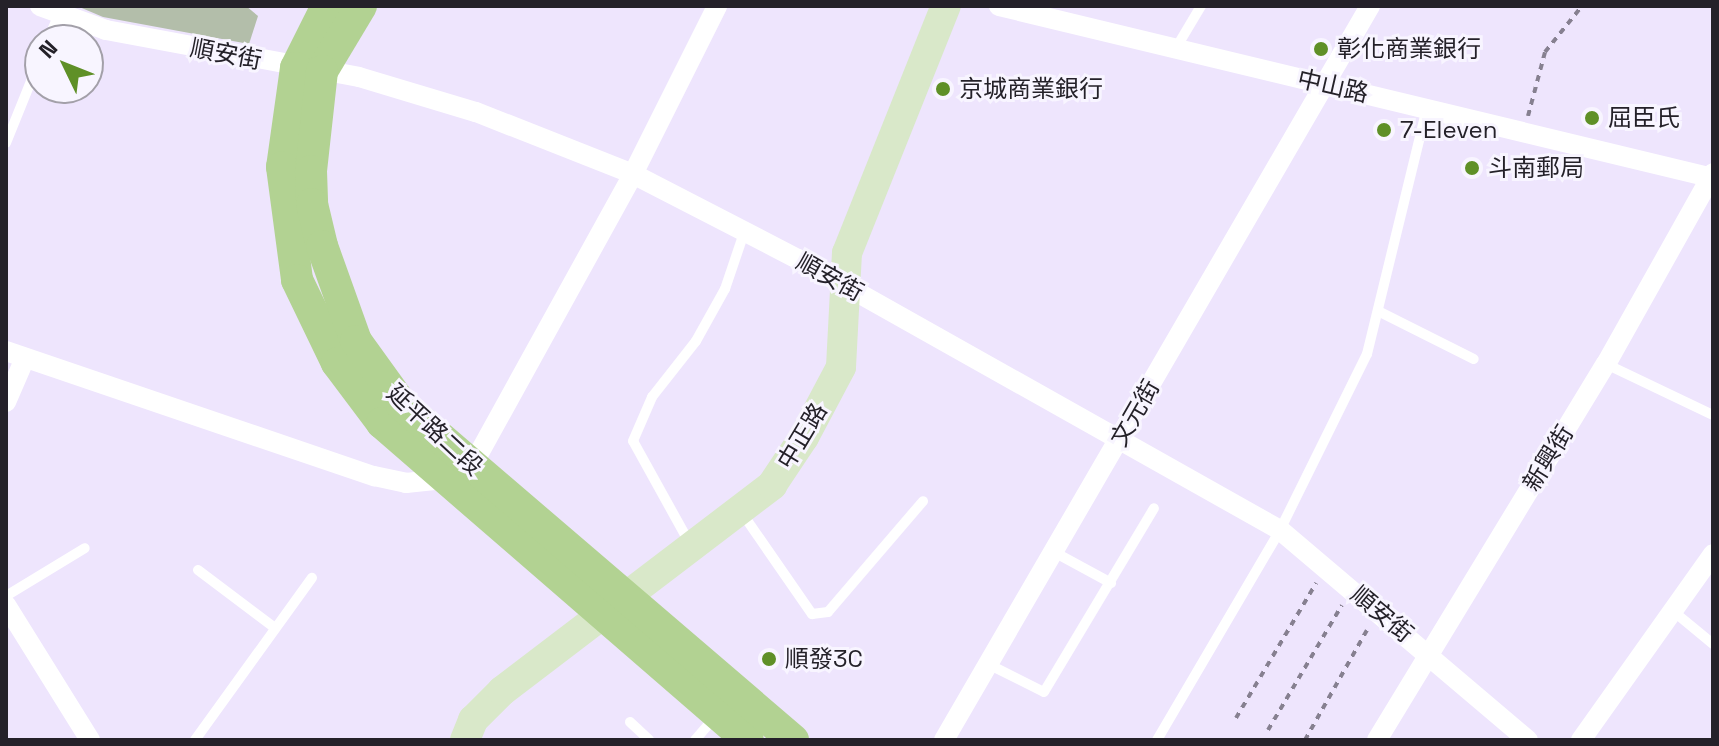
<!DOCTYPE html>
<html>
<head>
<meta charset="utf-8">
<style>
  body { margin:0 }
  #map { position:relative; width:1719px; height:746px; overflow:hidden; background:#eee5fd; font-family:"Space Grotesk","Noto Sans TC",sans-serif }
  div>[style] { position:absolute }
  .green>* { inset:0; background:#b3beaa }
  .path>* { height:4px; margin-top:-2px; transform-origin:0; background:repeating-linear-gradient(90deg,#868090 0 6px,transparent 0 12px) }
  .lane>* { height:10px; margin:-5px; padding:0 5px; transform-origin:5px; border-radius:5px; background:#fff }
  .street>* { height:20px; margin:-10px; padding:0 10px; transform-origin:10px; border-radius:10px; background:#fff }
  .secondary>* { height:30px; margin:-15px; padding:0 15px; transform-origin:15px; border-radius:15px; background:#d9e8c9 }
  .primary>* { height:32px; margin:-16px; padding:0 16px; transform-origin:16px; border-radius:16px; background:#b2d292 }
  .dots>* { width:22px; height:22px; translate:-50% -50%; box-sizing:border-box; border:4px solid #f8f5ff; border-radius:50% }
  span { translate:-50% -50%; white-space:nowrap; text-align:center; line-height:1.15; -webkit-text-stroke:6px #f8f5ff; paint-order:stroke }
  .poi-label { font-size:24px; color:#242129 }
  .left { translate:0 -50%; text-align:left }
  .street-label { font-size:24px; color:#242129 }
  .frame { position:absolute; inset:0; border:8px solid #242129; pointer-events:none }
  .north { position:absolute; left:24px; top:24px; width:80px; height:80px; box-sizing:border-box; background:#f8f5ff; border:2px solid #a3a0a9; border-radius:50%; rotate:313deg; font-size:22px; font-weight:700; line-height:32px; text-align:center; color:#242129 }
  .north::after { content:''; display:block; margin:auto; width:28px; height:36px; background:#5f9027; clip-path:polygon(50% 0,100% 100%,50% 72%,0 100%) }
</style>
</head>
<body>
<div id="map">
  <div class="green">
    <div style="clip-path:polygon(77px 6px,246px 6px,258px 16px,249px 44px,103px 17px)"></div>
  </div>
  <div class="path">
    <div style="left:1528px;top:116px;width:66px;rotate:-75.1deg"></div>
    <div style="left:1545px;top:52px;width:59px;rotate:-51.2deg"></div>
    <div style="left:1236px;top:718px;width:157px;rotate:-59.3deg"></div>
    <div style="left:1268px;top:730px;width:145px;rotate:-59.4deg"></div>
    <div style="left:1305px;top:740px;width:126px;rotate:-60.6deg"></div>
  </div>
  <div class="lane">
    <div style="left:48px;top:40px;width:26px;rotate:-67deg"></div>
    <div style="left:1176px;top:48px;width:49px;rotate:-59.2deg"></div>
    <div style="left:6px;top:143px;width:91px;rotate:-68deg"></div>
    <div style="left:1378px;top:311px;width:107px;rotate:26.6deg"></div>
    <div style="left:1606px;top:364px;width:119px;rotate:25.5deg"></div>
    <div style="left:742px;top:513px;width:123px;rotate:55.3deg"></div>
    <div style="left:812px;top:614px;width:16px;rotate:-7deg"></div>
    <div style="left:828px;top:612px;width:146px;rotate:-49.4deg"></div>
    <div style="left:689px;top:542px;width:115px;rotate:-119deg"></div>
    <div style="left:633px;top:441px;width:48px;rotate:-66.6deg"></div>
    <div style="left:652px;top:397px;width:71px;rotate:-51.8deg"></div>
    <div style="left:696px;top:341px;width:60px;rotate:-60.9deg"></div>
    <div style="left:725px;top:289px;width:59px;rotate:-71.3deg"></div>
    <div style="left:1054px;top:552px;width:65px;rotate:28.5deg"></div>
    <div style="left:198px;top:570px;width:96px;rotate:37deg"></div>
    <div style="left:6px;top:596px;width:92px;rotate:-31.3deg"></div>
    <div style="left:1673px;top:611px;width:52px;rotate:39.5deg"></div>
    <div style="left:990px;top:665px;width:60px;rotate:26.6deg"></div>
    <div style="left:1044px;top:692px;width:214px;rotate:-59.1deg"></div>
    <div style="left:630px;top:722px;width:26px;rotate:43deg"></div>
    <div style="left:195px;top:740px;width:200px;rotate:-54.2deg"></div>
    <div style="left:695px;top:740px;width:29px;rotate:-49deg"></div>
    <div style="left:1157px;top:740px;width:243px;rotate:-59.6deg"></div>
    <div style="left:1280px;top:530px;width:196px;rotate:-63.7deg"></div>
    <div style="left:1367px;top:354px;width:253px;rotate:-76.3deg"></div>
  </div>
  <div class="street">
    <div style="left:40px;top:6px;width:70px;rotate:20deg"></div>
    <div style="left:106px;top:30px;width:257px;rotate:10.5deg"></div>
    <div style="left:359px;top:77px;width:122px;rotate:16.7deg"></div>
    <div style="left:476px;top:112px;width:169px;rotate:21.5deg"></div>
    <div style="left:633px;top:174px;width:186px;rotate:27.3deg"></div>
    <div style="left:798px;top:259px;width:553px;rotate:29.35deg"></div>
    <div style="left:1280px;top:530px;width:325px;rotate:40.3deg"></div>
    <div style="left:999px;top:6px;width:734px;rotate:13.54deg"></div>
    <div style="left:6px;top:351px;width:389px;rotate:18.8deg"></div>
    <div style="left:374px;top:476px;width:33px;rotate:12deg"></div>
    <div style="left:406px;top:483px;width:38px;rotate:-6deg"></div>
    <div style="left:444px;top:479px;width:31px;rotate:-25deg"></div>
    <div style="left:472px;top:466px;width:333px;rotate:-61.1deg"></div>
    <div style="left:633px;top:174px;width:188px;rotate:-63.4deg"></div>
    <div style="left:6px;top:402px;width:48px;rotate:-66.6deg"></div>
    <div style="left:6px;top:605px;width:159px;rotate:58.1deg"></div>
    <div style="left:944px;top:740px;width:849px;rotate:-59.87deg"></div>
    <div style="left:1377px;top:740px;width:440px;rotate:-58.7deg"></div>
    <div style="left:1606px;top:364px;width:219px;rotate:-60.7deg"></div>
    <div style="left:1581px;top:740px;width:228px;rotate:-54.6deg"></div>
  </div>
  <div class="secondary">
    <div style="left:465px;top:740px;width:22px;rotate:-68deg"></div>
    <div style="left:473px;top:720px;width:41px;rotate:-45deg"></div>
    <div style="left:502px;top:691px;width:340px;rotate:-37.3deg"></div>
    <div style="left:772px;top:485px;width:58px;rotate:-56.3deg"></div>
    <div style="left:804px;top:437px;width:79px;rotate:-62.1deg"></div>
    <div style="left:841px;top:367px;width:114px;rotate:-87deg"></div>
    <div style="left:847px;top:253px;width:266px;rotate:-68.2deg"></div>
  </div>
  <div class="primary">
    <div style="left:327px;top:6px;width:69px;rotate:116.6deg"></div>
    <div style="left:296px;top:68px;width:100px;rotate:98deg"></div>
    <div style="left:282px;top:167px;width:114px;rotate:82.4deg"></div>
    <div style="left:297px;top:280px;width:92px;rotate:64.3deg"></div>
    <div style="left:337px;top:363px;width:75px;rotate:53.1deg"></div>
    <div style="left:382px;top:423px;width:484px;rotate:40.9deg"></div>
    <div style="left:361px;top:6px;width:76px;rotate:121deg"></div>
    <div style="left:322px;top:71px;width:101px;rotate:96.3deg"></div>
    <div style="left:311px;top:171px;width:33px;rotate:88deg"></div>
    <div style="left:312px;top:204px;width:43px;rotate:76.6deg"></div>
    <div style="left:322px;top:246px;width:101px;rotate:70.3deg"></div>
    <div style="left:356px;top:341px;width:79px;rotate:54.3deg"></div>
    <div style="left:402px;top:405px;width:515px;rotate:40.59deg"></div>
  </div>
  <div class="dots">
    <div style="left:1321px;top:49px;background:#5f9027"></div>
    <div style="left:943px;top:89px;background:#5f9027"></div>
    <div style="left:1592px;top:118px;background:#5f9027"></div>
    <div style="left:1384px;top:130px;background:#5f9027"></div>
    <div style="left:1472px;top:168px;background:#5f9027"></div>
    <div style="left:769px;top:659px;background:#5f9027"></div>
  </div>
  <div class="poi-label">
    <span class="left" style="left:1337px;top:49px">彰化商業銀行</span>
    <span class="left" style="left:959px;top:89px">京城商業銀行</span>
    <span class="left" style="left:1608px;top:118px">屈臣氏</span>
    <span class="left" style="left:1400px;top:130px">7-Eleven</span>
    <span class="left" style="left:1488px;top:168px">斗南郵局</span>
    <span class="left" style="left:785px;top:659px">順發3C</span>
  </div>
  <div class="street-label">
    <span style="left:226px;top:54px;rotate:11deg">順安街</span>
    <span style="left:1333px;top:86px;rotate:13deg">中山路</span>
    <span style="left:830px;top:277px;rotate:29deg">順安街</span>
    <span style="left:1135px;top:413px;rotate:-60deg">文元街</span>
    <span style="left:435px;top:430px;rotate:43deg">延平路二段</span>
    <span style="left:802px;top:436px;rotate:-59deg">中正路</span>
    <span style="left:1548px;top:458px;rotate:-58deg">新興街</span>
    <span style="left:1382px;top:614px;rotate:40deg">順安街</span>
  </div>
  <div class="frame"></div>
  <div class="north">N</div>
</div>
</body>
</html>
